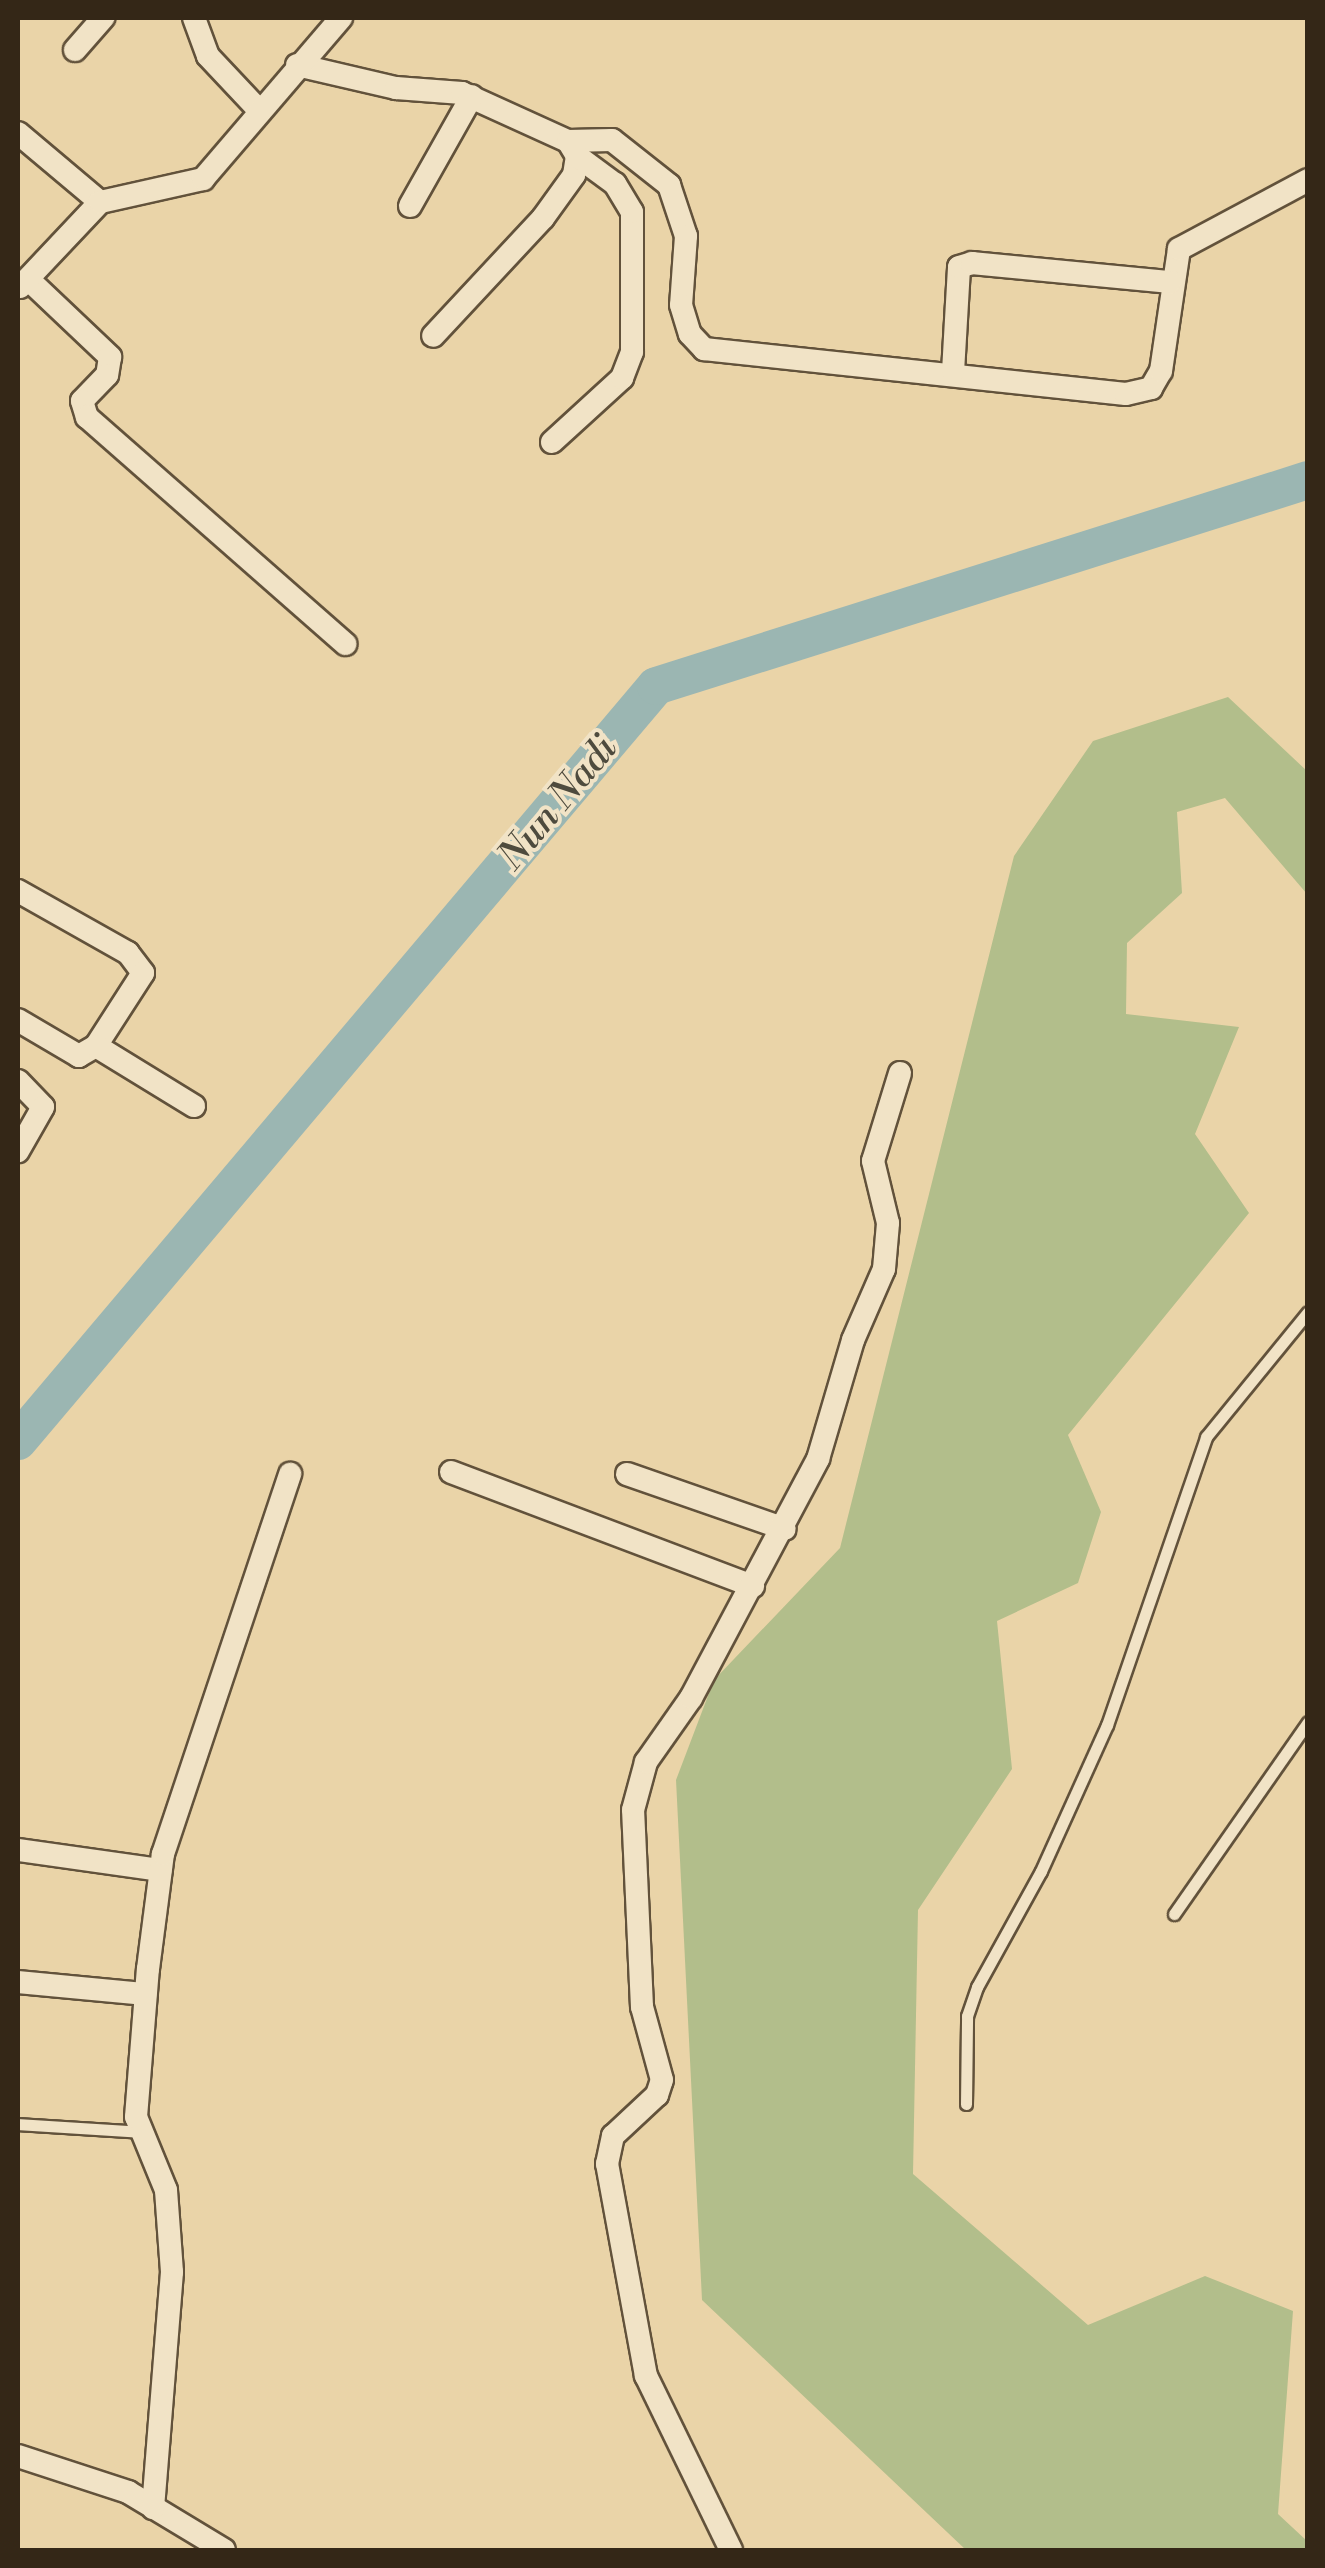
<!DOCTYPE html>
<html>
<head>
<meta charset="utf-8">
<style>
  body { margin:0 }
  #map { position:relative; width:1325px; height:2568px; overflow:hidden; background:#ead4a8; font-family:"Libre Bodoni",serif }
  div>[style] { position:absolute }
  .green>* { inset:0; background:#b2be8b }
  .river>* { height:38px; margin:-19px; padding:0 19px; transform-origin:19px; border-radius:19px; background:#9bb6b2 }
  .roads { filter:drop-shadow(2px 0 #62523b) drop-shadow(-2px 0 #62523b) drop-shadow(0 2px #62523b) drop-shadow(0 -2px #62523b) }
  .lane>* { height:11px; margin:-5.5px; padding:0 5.5px; transform-origin:5.5px; border-radius:5.5px; background:#f1e3c6 }
  .street>* { height:22px; margin:-11px; padding:0 11px; transform-origin:11px; border-radius:11px; background:#f1e3c6 }
  span { translate:-50% -50%; white-space:nowrap; text-align:center; line-height:1.15; -webkit-text-stroke:8px #f1e3c6; paint-order:stroke }
  .water-label { font-size:38px; color:#4e4b3e; font-style:italic }
  .frame { position:absolute; inset:0; border:20px solid #342717; pointer-events:none }
</style>
</head>
<body>
<div id="map">
  <div class="green">
    <div style="clip-path:polygon(1228px 697px,1307px 771px,1307px 894px,1225px 798px,1177px 812px,1182px 893px,1127px 943px,1126px 1014px,1239px 1027px,1195px 1134px,1249px 1213px,1068px 1435px,1101px 1512px,1078px 1583px,997px 1621px,1012px 1769px,918px 1910px,913px 2174px,1088px 2325px,1205px 2276px,1293px 2311px,1278px 2514px,1307px 2541px,1307px 2550px,966px 2550px,702px 2300px,676px 1780px,714px 1680px,840px 1548px,1014px 856px,1093px 741px)"></div>
  </div>
  <div class="river">
    <div style="left:18px;top:1441px;width:988px;rotate:-49.8deg"></div>
    <div style="left:656px;top:686px;width:684px;rotate:-17.53deg"></div>
  </div>
  <div class="roads">
    <div class="lane">
      <div style="left:1174px;top:1914px;width:234px;rotate:-55.1deg"></div>
      <div style="left:966px;top:2104px;width:88px;rotate:-89.3deg"></div>
      <div style="left:967px;top:2016px;width:31px;rotate:-71deg"></div>
      <div style="left:977px;top:1987px;width:132px;rotate:-61.1deg"></div>
      <div style="left:1041px;top:1871px;width:160px;rotate:-65.7deg"></div>
      <div style="left:1107px;top:1725px;width:305px;rotate:-71deg"></div>
      <div style="left:1206px;top:1437px;width:161px;rotate:-50.8deg"></div>
      <div style="left:18px;top:2124px;width:124px;rotate:3.7deg"></div>
    </div>
    <div class="street">
      <div style="left:194px;top:18px;width:40px;rotate:69.8deg"></div>
      <div style="left:208px;top:56px;width:71px;rotate:46.7deg"></div>
      <div style="left:75px;top:50px;width:43px;rotate:-48.8deg"></div>
      <div style="left:297px;top:65px;width:102px;rotate:13.1deg"></div>
      <div style="left:396px;top:88px;width:66px;rotate:4.3deg"></div>
      <div style="left:462px;top:93px;width:116px;rotate:24.4deg"></div>
      <div style="left:568px;top:141px;width:17px;rotate:59deg"></div>
      <div style="left:577px;top:156px;width:19px;rotate:99deg"></div>
      <div style="left:574px;top:175px;width:53px;rotate:125.8deg"></div>
      <div style="left:543px;top:218px;width:161px;rotate:133deg"></div>
      <div style="left:18px;top:133px;width:107px;rotate:40.1deg"></div>
      <div style="left:568px;top:141px;width:44px;rotate:-1.3deg"></div>
      <div style="left:612px;top:140px;width:73px;rotate:38.3deg"></div>
      <div style="left:669px;top:185px;width:54px;rotate:71.6deg"></div>
      <div style="left:686px;top:236px;width:69px;rotate:94.1deg"></div>
      <div style="left:681px;top:305px;width:30px;rotate:73deg"></div>
      <div style="left:690px;top:334px;width:21px;rotate:47deg"></div>
      <div style="left:704px;top:349px;width:424px;rotate:6.1deg"></div>
      <div style="left:1126px;top:394px;width:26px;rotate:-13deg"></div>
      <div style="left:1151px;top:388px;width:20px;rotate:-60deg"></div>
      <div style="left:1161px;top:371px;width:123px;rotate:-81.6deg"></div>
      <div style="left:1179px;top:249px;width:146px;rotate:-28.1deg"></div>
      <div style="left:410px;top:206px;width:126px;rotate:-60.6deg"></div>
      <div style="left:29px;top:280px;width:112px;rotate:43.5deg"></div>
      <div style="left:110px;top:357px;width:18px;rotate:99deg"></div>
      <div style="left:107px;top:375px;width:36px;rotate:134deg"></div>
      <div style="left:82px;top:401px;width:17px;rotate:73deg"></div>
      <div style="left:87px;top:417px;width:344px;rotate:41.3deg"></div>
      <div style="left:20px;top:287px;width:117px;rotate:-46.7deg"></div>
      <div style="left:100px;top:202px;width:106px;rotate:-12.6deg"></div>
      <div style="left:203px;top:179px;width:212px;rotate:-49.4deg"></div>
      <div style="left:953px;top:372px;width:105px;rotate:-86.7deg"></div>
      <div style="left:959px;top:267px;width:14px;rotate:-17deg"></div>
      <div style="left:972px;top:263px;width:199px;rotate:5.5deg"></div>
      <div style="left:552px;top:442px;width:95px;rotate:-42.4deg"></div>
      <div style="left:622px;top:378px;width:28px;rotate:-69deg"></div>
      <div style="left:632px;top:352px;width:140px;rotate:-90deg"></div>
      <div style="left:632px;top:212px;width:33px;rotate:-121deg"></div>
      <div style="left:615px;top:184px;width:47px;rotate:-143.6deg"></div>
      <div style="left:18px;top:891px;width:126px;rotate:29.4deg"></div>
      <div style="left:128px;top:953px;width:25px;rotate:53deg"></div>
      <div style="left:143px;top:973px;width:87px;rotate:122.8deg"></div>
      <div style="left:96px;top:1046px;width:20px;rotate:150deg"></div>
      <div style="left:79px;top:1056px;width:71px;rotate:-149.5deg"></div>
      <div style="left:96px;top:1046px;width:115px;rotate:31.5deg"></div>
      <div style="left:18px;top:1081px;width:36px;rotate:46deg"></div>
      <div style="left:43px;top:1107px;width:51px;rotate:119.6deg"></div>
      <div style="left:451px;top:1472px;width:323px;rotate:20.7deg"></div>
      <div style="left:627px;top:1474px;width:167px;rotate:19.2deg"></div>
      <div style="left:18px;top:1850px;width:144px;rotate:8deg"></div>
      <div style="left:18px;top:1982px;width:128px;rotate:5.4deg"></div>
      <div style="left:18px;top:2456px;width:116px;rotate:18.1deg"></div>
      <div style="left:128px;top:2492px;width:112px;rotate:31.1deg"></div>
      <div style="left:153px;top:2508px;width:237px;rotate:-85.4deg"></div>
      <div style="left:172px;top:2272px;width:82px;rotate:-94.2deg"></div>
      <div style="left:166px;top:2190px;width:79px;rotate:-112.3deg"></div>
      <div style="left:136px;top:2117px;width:148px;rotate:-85.4deg"></div>
      <div style="left:148px;top:1969px;width:116px;rotate:-82.6deg"></div>
      <div style="left:163px;top:1854px;width:401px;rotate:-71.5deg"></div>
      <div style="left:731px;top:2550px;width:194px;rotate:-116deg"></div>
      <div style="left:646px;top:2376px;width:216px;rotate:-100.4deg"></div>
      <div style="left:607px;top:2164px;width:29px;rotate:-78deg"></div>
      <div style="left:613px;top:2136px;width:60px;rotate:-43deg"></div>
      <div style="left:657px;top:2095px;width:16px;rotate:-72deg"></div>
      <div style="left:662px;top:2080px;width:76px;rotate:-105.3deg"></div>
      <div style="left:642px;top:2007px;width:197px;rotate:-92.6deg"></div>
      <div style="left:633px;top:1810px;width:50px;rotate:-74.8deg"></div>
      <div style="left:646px;top:1762px;width:78px;rotate:-54.9deg"></div>
      <div style="left:691px;top:1698px;width:271px;rotate:-62deg"></div>
      <div style="left:818px;top:1459px;width:124px;rotate:-73.6deg"></div>
      <div style="left:853px;top:1340px;width:77px;rotate:-66.4deg"></div>
      <div style="left:884px;top:1269px;width:46px;rotate:-85deg"></div>
      <div style="left:888px;top:1223px;width:64px;rotate:-103.6deg"></div>
      <div style="left:873px;top:1161px;width:92px;rotate:-72.9deg"></div>
    </div>
  </div>
  <div class="water-label">
    <span style="left:558px;top:803px;rotate:-50deg">Nun Nadi</span>
  </div>
  <div class="frame"></div>
</div>
</body>
</html>
